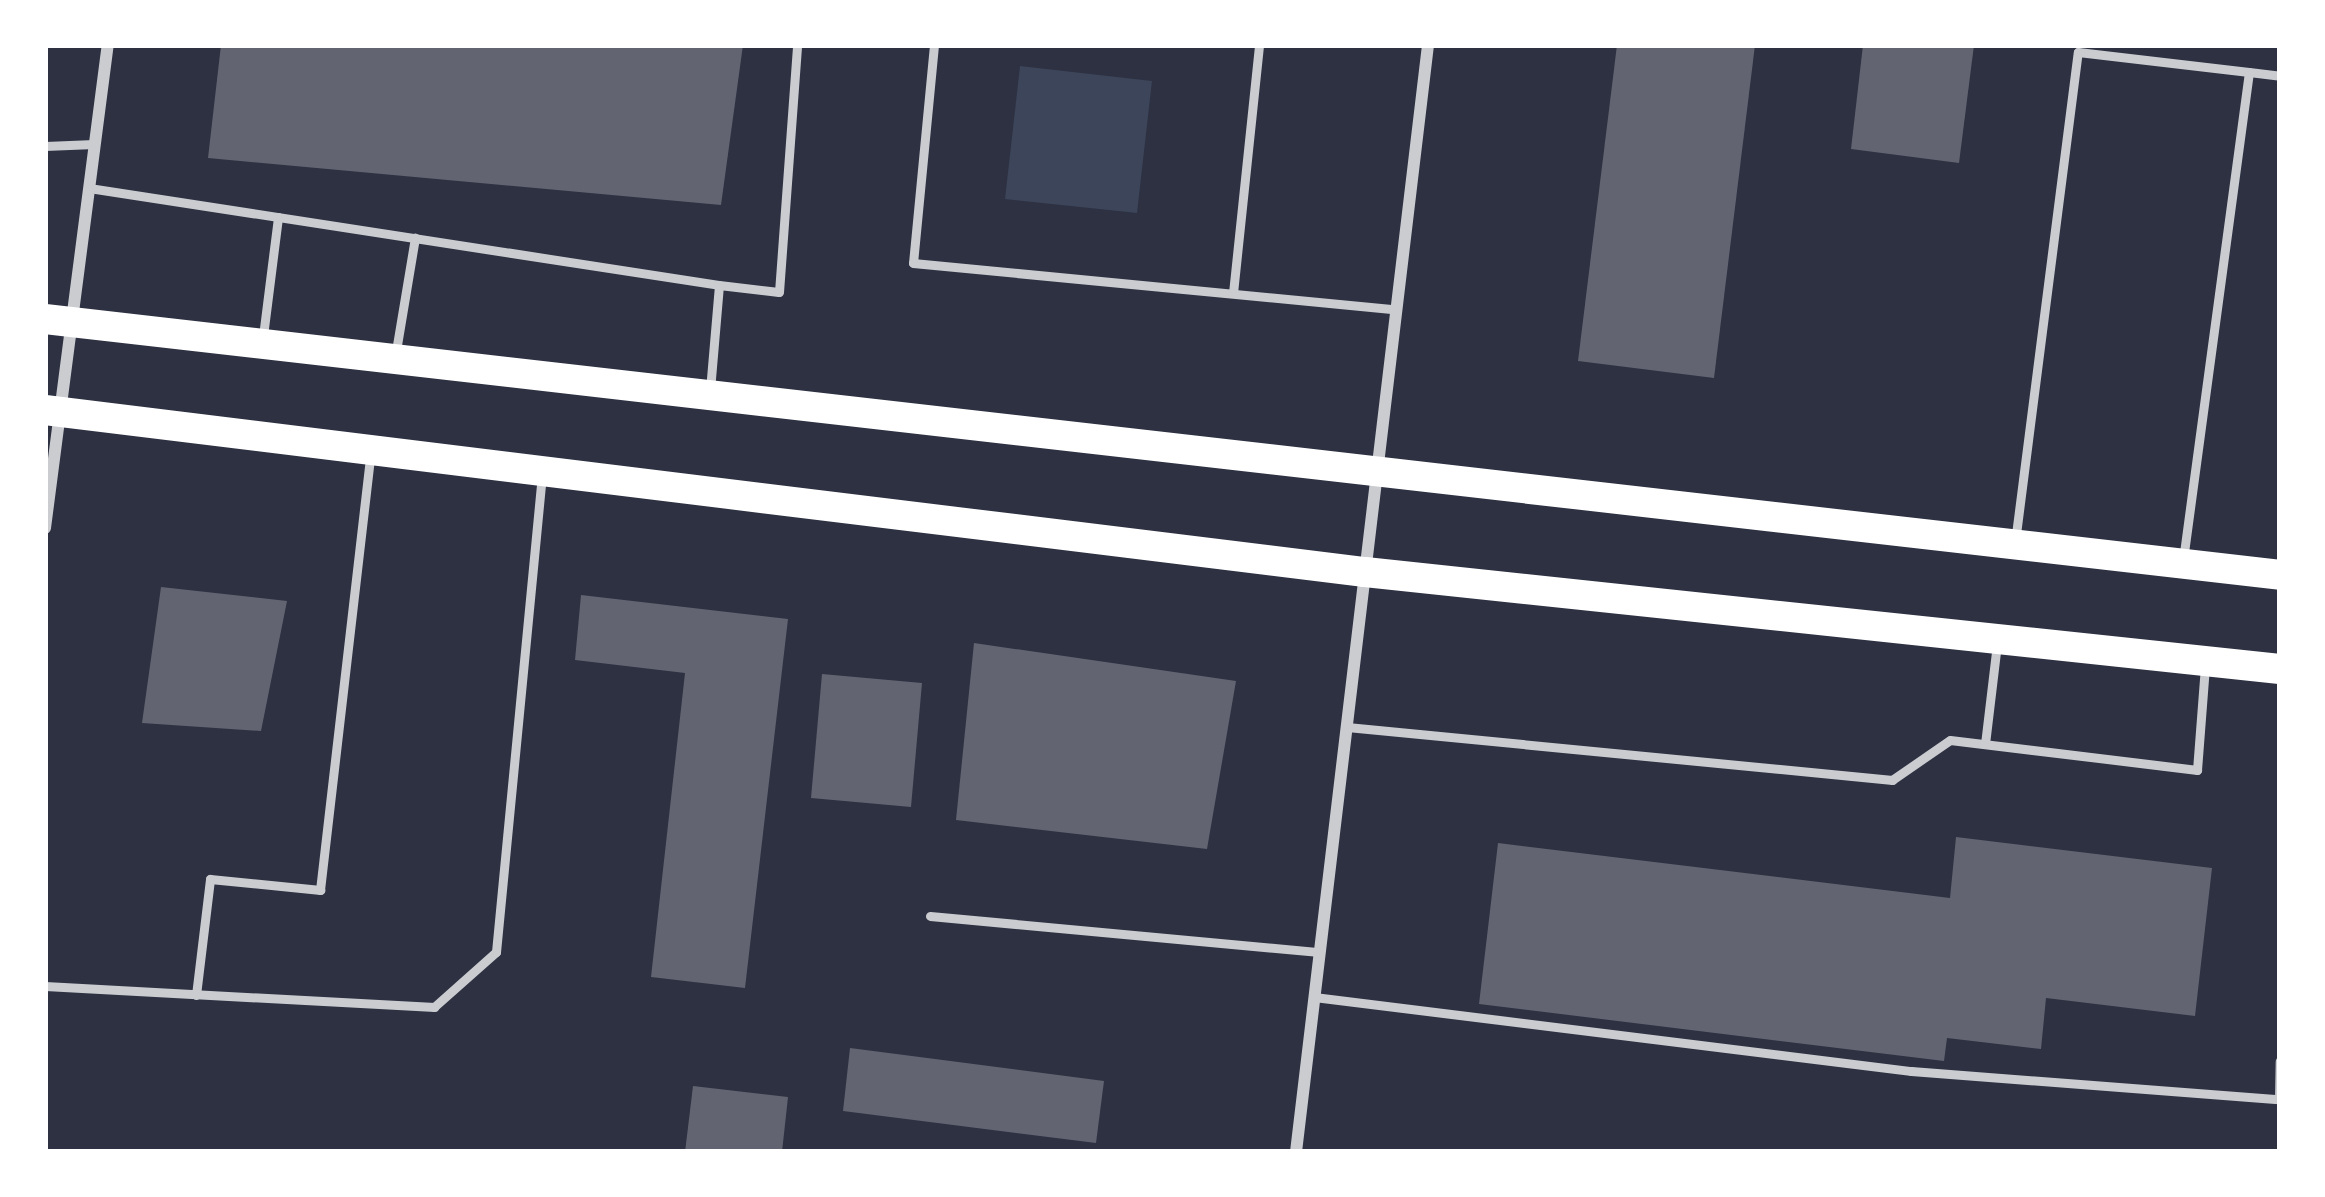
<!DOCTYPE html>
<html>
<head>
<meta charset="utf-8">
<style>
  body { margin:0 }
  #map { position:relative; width:2325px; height:1197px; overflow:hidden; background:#2d3142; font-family:"Titillium Web",sans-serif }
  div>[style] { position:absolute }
  .green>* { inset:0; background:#3c4559 }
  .building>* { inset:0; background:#626471 }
  .service>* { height:9px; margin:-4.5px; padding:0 4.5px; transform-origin:4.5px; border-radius:4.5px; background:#caccd0 }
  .minor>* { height:12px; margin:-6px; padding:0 6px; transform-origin:6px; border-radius:6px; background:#caccd0 }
  .primary>* { height:30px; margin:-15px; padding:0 15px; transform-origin:15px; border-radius:15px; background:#fff }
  span { translate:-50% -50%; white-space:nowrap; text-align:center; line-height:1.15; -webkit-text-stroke:12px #fff; paint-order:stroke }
  .frame { position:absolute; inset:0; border:48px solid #fff; pointer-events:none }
</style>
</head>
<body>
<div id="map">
  <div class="green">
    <div style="clip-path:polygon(1020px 66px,1152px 81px,1137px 213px,1005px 199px)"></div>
  </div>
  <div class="building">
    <div style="clip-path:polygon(221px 45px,743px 45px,721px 205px,208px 158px)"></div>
    <div style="clip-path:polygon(1617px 45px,1755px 45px,1714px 378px,1578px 361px)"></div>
    <div style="clip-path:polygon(1863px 45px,1974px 45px,1959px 163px,1851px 149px)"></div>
    <div style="clip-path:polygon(161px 587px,287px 601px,261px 731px,142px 723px)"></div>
    <div style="clip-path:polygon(581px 595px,788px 619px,745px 988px,651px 977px,685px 673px,575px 660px)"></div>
    <div style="clip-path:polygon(974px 643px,1236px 681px,1207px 849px,956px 820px)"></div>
    <div style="clip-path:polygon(822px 674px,922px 683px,911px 807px,811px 798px)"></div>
    <div style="clip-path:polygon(1956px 837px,2212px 868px,2195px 1016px,2046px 998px,2041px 1049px,1947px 1038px,1944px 1061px,1479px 1004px,1498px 843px,1950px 898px)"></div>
    <div style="clip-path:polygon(850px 1048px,1104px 1081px,1096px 1143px,843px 1111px)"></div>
    <div style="clip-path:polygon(693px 1086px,788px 1097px,782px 1152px,685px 1152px)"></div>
  </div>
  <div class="service">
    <div style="left:934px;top:45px;width:219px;rotate:95.5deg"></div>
    <div style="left:913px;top:263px;width:483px;rotate:5.5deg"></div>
    <div style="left:45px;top:146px;width:49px;rotate:-2.3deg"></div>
    <div style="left:89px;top:188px;width:637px;rotate:8.75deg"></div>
    <div style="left:1233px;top:293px;width:249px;rotate:-84deg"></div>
    <div style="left:263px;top:336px;width:120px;rotate:-82.8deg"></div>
    <div style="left:396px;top:351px;width:115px;rotate:-80.5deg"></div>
    <div style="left:710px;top:390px;width:105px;rotate:-85.1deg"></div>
    <div style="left:719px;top:285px;width:60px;rotate:6.7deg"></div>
    <div style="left:779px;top:292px;width:248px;rotate:-85.8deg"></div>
    <div style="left:2015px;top:542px;width:494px;rotate:-82.7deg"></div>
    <div style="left:2078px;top:52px;width:172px;rotate:6.7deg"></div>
    <div style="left:2183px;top:560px;width:492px;rotate:-82.3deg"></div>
    <div style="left:2249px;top:72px;width:31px;rotate:7deg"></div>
    <div style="left:1347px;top:727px;width:548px;rotate:5.55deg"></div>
    <div style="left:1892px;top:780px;width:70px;rotate:-34.6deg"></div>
    <div style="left:1950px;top:740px;width:249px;rotate:6.9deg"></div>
    <div style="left:2197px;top:770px;width:105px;rotate:-85.6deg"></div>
    <div style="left:1985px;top:744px;width:101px;rotate:-83.2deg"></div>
    <div style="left:930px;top:916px;width:391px;rotate:5.3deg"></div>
    <div style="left:45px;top:986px;width:390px;rotate:3.1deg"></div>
    <div style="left:434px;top:1007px;width:83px;rotate:-41.6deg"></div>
    <div style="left:496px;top:952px;width:477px;rotate:-84.5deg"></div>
    <div style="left:196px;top:995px;width:117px;rotate:-83.1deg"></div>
    <div style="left:210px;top:879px;width:111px;rotate:5.7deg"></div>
    <div style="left:320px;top:890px;width:437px;rotate:-83.4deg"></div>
    <div style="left:1314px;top:997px;width:602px;rotate:7.07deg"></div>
    <div style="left:1911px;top:1071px;width:365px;rotate:4.4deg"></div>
    <div style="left:2279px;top:1100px;width:39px;rotate:-89deg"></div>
  </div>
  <div class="minor">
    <div style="left:45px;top:528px;width:487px;rotate:-82.6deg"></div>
    <div style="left:1296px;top:1152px;width:1115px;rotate:-83.2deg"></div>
  </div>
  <div class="primary">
    <div style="left:45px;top:319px;width:2250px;rotate:6.53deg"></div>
    <div style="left:45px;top:410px;width:1330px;rotate:7deg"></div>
    <div style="left:1365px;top:572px;width:920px;rotate:6.05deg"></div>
  </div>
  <div class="frame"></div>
</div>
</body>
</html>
